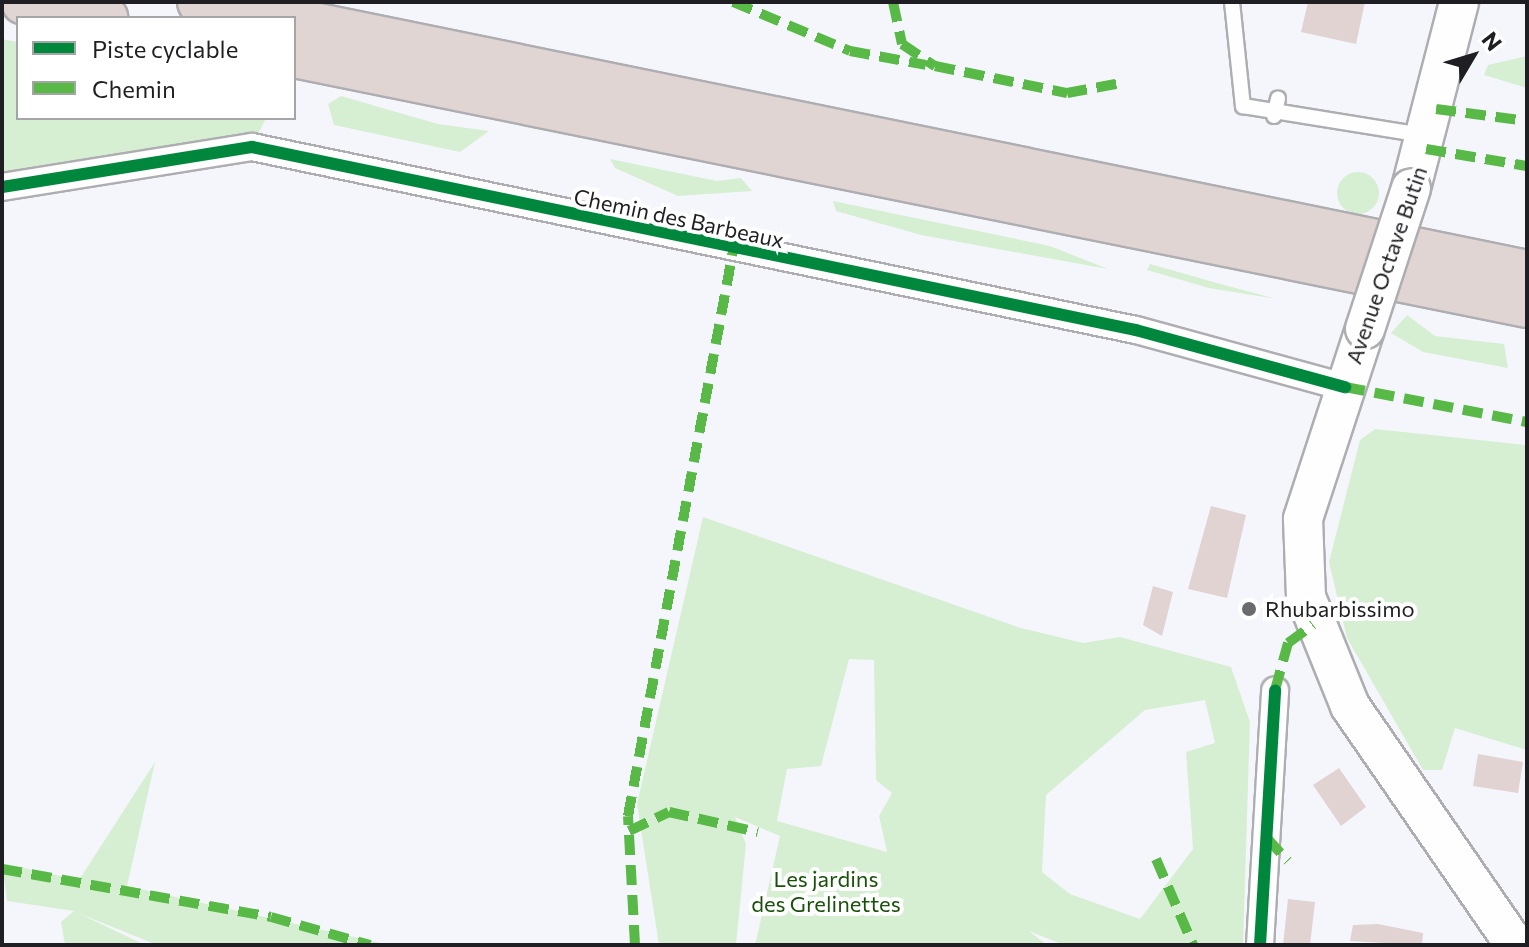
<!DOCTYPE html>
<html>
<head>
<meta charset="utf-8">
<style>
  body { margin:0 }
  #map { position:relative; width:1529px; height:947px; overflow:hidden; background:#f5f6fb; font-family:Commissioner,sans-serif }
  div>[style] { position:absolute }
  .green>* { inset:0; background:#d6efd3 }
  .round { border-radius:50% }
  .building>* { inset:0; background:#e0d3d1 }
  .roads { filter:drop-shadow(2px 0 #aeaeb2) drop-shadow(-2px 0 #aeaeb2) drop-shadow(0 2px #aeaeb2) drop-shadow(0 -2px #aeaeb2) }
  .lane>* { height:14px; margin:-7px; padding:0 7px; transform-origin:7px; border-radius:7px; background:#fefefe }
  .street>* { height:26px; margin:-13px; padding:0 13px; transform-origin:13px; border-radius:13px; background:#fefefe }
  .secondary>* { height:38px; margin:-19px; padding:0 19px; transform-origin:19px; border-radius:19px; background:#fefefe }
  .highway>* { height:44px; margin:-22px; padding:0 22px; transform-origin:22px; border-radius:22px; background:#e1d5d3 }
  .bridges { filter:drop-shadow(2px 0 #aeaeb2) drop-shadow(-2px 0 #aeaeb2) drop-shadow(0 2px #aeaeb2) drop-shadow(0 -2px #aeaeb2) }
  .secondary-bridge>* { height:38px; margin:-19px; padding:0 19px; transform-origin:19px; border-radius:19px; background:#fefefe }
  .quiet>* { height:10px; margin-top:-5px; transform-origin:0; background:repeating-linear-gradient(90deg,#58b947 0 20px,transparent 0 30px) }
  .cycleway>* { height:12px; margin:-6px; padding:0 6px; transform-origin:6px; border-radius:6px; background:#00873e }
  .dots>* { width:22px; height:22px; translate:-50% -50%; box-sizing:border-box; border:4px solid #fff; border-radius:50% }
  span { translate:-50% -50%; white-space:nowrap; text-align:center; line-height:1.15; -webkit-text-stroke:8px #fff; paint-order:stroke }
  .street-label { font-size:22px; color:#1f1f23 }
  .poi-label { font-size:22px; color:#1f1f23 }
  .left { translate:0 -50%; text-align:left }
  .park-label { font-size:22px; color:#1a510a }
  .frame { position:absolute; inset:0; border:4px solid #1f1f23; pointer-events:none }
  .legend { position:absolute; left:16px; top:16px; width:280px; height:104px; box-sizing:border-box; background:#fff; border:2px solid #a5a5a7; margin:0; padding:10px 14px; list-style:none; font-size:24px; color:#1f1f23 }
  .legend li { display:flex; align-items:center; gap:16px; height:40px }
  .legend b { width:40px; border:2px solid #a5a5a7 }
  .north { position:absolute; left:1433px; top:16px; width:80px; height:80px; -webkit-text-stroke:6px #fff; paint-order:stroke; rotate:52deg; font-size:22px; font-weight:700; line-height:32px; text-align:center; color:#1f1f23 }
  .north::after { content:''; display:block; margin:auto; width:28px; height:36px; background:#1f1f23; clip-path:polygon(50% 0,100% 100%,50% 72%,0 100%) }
</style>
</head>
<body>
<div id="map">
  <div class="green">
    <div style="clip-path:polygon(2px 39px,18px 42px,18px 118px,266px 118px,252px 147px,2px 187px)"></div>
    <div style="clip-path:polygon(1527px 56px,1527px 88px,1484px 75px,1488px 65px)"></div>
    <div style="clip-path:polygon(341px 96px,438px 124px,489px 131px,460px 152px,334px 125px,328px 104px)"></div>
    <div style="clip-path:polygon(610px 159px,717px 181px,741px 178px,752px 191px,678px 196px,615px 168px)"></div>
    <div class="round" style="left:1337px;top:172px;width:42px;height:42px"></div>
    <div style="clip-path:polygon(833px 201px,1050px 246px,1108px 269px,921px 235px,836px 211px)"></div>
    <div style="clip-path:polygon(1150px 264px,1217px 283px,1277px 299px,1209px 288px,1147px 270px)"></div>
    <div style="clip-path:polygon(1407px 315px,1435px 336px,1504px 344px,1508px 368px,1423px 352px,1391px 333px)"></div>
    <div style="clip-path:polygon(1375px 429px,1527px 445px,1527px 750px,1455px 728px,1442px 770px,1423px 770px,1347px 638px,1329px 562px,1360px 440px)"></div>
    <div style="clip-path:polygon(evenodd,703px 517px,1021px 628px,1083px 643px,1120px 637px,1231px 667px,1250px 722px,1243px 945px,1064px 945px,1029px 931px,1047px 945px,755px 945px,780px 836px,735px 817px,746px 844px,736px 945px,659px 945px,637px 804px,703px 517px,849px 659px,874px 660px,876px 780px,892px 793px,879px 816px,887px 852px,777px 821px,787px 769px,821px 766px,849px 659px,703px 517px,1205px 700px,1215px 743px,1186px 752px,1193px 849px,1140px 919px,1070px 894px,1042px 872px,1046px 795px,1145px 710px,1205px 700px)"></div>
    <div style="clip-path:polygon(155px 762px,127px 886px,390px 945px,157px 945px,78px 913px,145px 945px,65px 945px,61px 922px,74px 911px,7px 901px,2px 863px,79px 880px)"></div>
  </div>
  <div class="building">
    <div style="clip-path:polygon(1308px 2px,1365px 2px,1356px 44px,1301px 32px)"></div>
    <div style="clip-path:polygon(1211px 506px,1246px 515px,1227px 598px,1188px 589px)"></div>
    <div style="clip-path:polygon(1153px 586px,1173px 592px,1162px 636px,1143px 625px)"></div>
    <div style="clip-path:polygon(1478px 754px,1523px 762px,1518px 793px,1473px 786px)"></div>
    <div style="clip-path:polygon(1339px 768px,1366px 807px,1341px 826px,1313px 785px)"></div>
    <div style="clip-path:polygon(1288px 899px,1315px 902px,1310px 945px,1283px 945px)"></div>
    <div style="clip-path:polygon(1378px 924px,1423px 933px,1422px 945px,1350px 941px,1353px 925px)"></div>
  </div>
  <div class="roads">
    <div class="lane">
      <div style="left:1232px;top:2px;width:105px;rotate:84deg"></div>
      <div style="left:1243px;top:106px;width:181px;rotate:9.2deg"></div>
      <div style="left:1274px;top:116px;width:18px;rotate:-77deg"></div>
    </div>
    <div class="street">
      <div style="left:2px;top:187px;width:253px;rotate:-9.1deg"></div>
      <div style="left:252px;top:147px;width:903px;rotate:11.7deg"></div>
      <div style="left:1136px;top:330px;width:217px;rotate:15.3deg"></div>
      <div style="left:1260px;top:945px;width:255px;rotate:-86.6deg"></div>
    </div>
    <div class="secondary">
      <div style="left:1411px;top:188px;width:192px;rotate:-75.5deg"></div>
      <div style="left:1365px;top:329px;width:200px;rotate:108.1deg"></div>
      <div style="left:1303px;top:519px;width:78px;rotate:87.8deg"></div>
      <div style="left:1306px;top:597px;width:118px;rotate:68deg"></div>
      <div style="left:1350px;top:706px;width:290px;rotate:55.4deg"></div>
    </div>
    <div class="highway">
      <div style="left:24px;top:2px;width:83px;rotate:11.2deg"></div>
      <div style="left:200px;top:2px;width:82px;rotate:11.3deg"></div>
      <div style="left:294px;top:21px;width:1258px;rotate:11.55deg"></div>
      <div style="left:294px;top:55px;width:1258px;rotate:11.46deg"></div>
    </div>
  </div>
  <div class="bridges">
    <div class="secondary-bridge">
      <div style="left:1365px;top:329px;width:148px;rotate:-71.9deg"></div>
    </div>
  </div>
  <div class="quiet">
    <div style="left:733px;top:2px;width:127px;rotate:22.7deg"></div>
    <div style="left:850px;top:51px;width:77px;rotate:10.4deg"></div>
    <div style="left:893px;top:2px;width:43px;rotate:77.9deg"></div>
    <div style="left:902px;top:44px;width:40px;rotate:34deg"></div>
    <div style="left:935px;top:66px;width:135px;rotate:11.6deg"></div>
    <div style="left:1067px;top:93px;width:55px;rotate:-10.5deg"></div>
    <div style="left:1436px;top:109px;width:92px;rotate:7.5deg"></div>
    <div style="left:1426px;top:149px;width:102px;rotate:9.6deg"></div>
    <div style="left:1345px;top:387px;width:185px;rotate:10.9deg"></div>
    <div style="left:1275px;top:690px;width:49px;rotate:-74.5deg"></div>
    <div style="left:1288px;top:643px;width:31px;rotate:-36deg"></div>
    <div style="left:629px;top:831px;width:44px;rotate:-25.4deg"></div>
    <div style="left:669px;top:812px;width:91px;rotate:12.7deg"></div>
    <div style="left:1267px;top:838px;width:31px;rotate:48deg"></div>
    <div style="left:1156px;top:859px;width:94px;rotate:66.7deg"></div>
    <div style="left:2px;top:869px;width:273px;rotate:10.1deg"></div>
    <div style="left:271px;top:917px;width:103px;rotate:15.8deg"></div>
    <div style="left:635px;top:945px;width:129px;rotate:-93.1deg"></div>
    <div style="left:628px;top:816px;width:575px;rotate:-79.47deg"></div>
  </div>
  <div class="cycleway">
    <div style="left:2px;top:187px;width:253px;rotate:-9.1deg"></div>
    <div style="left:252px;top:147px;width:903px;rotate:11.7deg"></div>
    <div style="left:1136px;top:330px;width:217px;rotate:15.3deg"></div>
    <div style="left:1260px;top:945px;width:255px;rotate:-86.6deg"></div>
  </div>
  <div class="dots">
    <div style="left:1249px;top:609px;background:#6a6a6f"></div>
  </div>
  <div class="street-label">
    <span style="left:679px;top:218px;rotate:12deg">Chemin des Barbeaux</span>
    <span style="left:1386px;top:265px;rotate:-71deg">Avenue Octave Butin</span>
  </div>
  <div class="poi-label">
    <span class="left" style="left:1265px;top:609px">Rhubarbissimo</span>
  </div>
  <div class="park-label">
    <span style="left:826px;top:891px">Les jardins<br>des Grelinettes</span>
  </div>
  <div class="frame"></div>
  <ul class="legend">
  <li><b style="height:10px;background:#00873e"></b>Piste cyclable</li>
  <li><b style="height:10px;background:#58b947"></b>Chemin</li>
  </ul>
  <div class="north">N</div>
</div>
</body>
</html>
